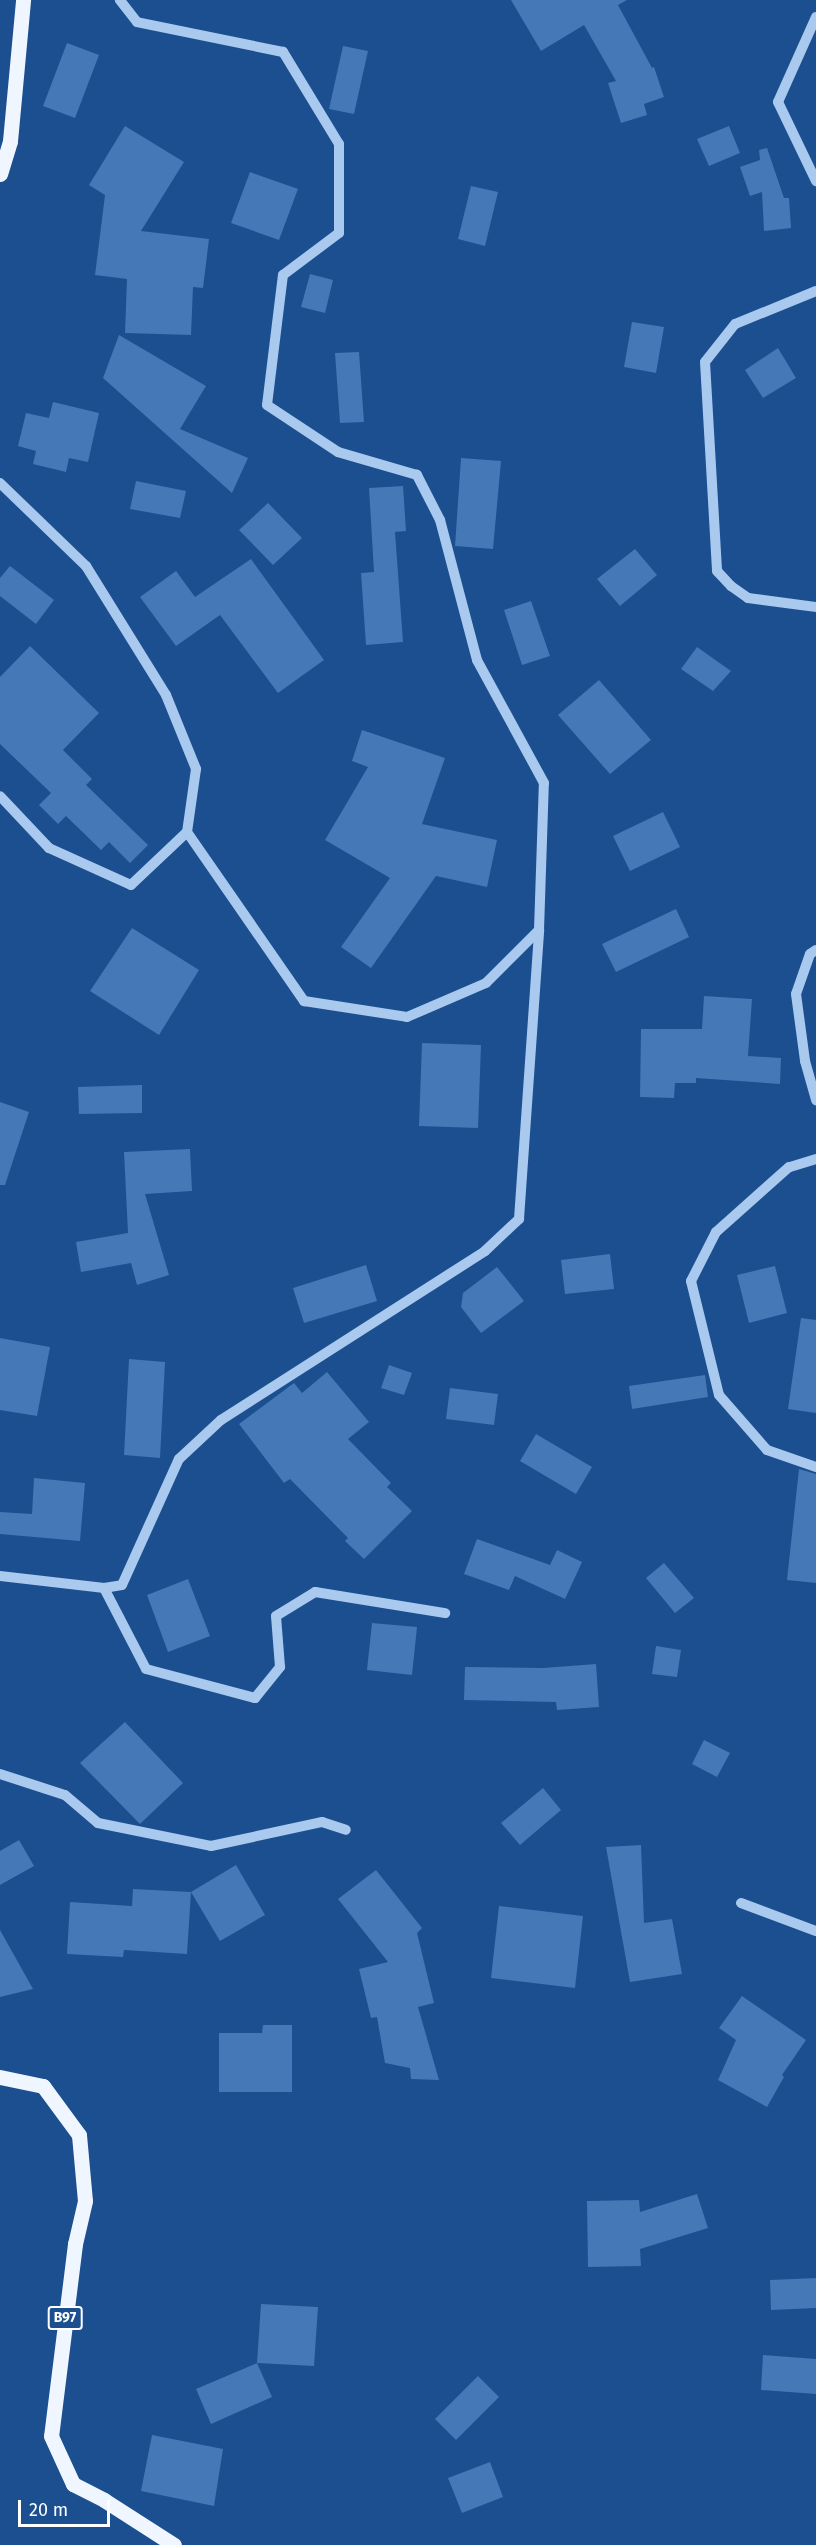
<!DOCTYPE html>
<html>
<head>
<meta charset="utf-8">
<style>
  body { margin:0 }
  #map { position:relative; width:816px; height:2545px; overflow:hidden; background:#1b4f8f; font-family:"Fira Sans",sans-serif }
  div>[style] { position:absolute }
  .building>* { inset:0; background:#4478b7 }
  .minor>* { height:10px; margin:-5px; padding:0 5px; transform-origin:5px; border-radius:5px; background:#a9c9ee }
  .major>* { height:15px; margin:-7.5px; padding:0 7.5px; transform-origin:7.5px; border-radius:7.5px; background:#f0f6ff }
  span { translate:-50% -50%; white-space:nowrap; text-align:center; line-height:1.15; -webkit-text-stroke:5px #1b4f8f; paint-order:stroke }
  .shield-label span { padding:2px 4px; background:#1b4f8f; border:2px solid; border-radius:4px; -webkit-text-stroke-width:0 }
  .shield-label { font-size:14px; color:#fff; font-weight:700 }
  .scale { position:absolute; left:18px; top:2500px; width:92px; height:27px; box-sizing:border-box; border:3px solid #fff; border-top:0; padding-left:8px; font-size:18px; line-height:21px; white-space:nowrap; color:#fff; -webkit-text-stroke:4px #1b4f8f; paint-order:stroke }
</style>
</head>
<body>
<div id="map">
  <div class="building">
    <div style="clip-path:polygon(511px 0,627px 0,618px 5px,652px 68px,654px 67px,664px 97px,644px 104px,647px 115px,621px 123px,608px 83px,616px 81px,584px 25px,541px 51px)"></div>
    <div style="clip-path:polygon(67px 43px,99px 55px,75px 118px,43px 106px)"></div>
    <div style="clip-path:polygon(343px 46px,368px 51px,354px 114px,329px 109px)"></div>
    <div style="clip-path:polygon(125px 126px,184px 162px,141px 231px,209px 239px,203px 288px,193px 287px,191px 335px,125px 333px,127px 279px,95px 275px,105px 195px,89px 185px)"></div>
    <div style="clip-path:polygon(729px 126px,740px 153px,709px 166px,697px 139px)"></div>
    <div style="clip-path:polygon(767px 148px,784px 198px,789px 198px,791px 228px,764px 231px,762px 192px,750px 196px,740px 167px,760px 160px,759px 150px)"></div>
    <div style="clip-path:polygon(250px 172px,298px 189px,279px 240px,231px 223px)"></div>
    <div style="clip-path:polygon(471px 186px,498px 192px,485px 246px,458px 239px)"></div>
    <div style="clip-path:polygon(310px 274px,333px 280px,325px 313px,301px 307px)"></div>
    <div style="clip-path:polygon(632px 322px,664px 327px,656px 373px,624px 367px)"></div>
    <div style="clip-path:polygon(119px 335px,206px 386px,180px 429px,248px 458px,232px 493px,103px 378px)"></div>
    <div style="clip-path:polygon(778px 348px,796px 378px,763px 398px,745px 370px)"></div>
    <div style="clip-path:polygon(359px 352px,364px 422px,340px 423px,335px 353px)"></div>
    <div style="clip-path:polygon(53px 402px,99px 413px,88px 462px,69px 458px,66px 472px,33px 464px,36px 451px,18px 446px,26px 413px,49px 418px)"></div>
    <div style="clip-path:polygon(461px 458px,501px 461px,493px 549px,455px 546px)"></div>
    <div style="clip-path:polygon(136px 481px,186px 491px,180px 518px,130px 509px)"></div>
    <div style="clip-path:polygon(403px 486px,406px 531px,395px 532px,403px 642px,366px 645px,361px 573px,374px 572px,369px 488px)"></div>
    <div style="clip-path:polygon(268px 503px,302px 538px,273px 565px,239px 530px)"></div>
    <div style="clip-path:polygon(635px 549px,657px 575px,620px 606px,597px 579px)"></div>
    <div style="clip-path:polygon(251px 559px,324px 660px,278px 693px,220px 615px,176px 646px,140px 597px,176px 571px,195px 597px)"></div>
    <div style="clip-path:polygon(10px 566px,54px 600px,36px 624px,0 596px,0 578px)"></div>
    <div style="clip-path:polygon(531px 601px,550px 656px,522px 665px,504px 610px)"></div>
    <div style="clip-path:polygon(30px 646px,99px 713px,63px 750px,92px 779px,86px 785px,148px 845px,130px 863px,109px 842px,101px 850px,66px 816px,58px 824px,39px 805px,51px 793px,0 744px,0 677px)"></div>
    <div style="clip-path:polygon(697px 647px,731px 671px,713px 691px,681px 669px)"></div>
    <div style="clip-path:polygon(599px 680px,651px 740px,610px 774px,558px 715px)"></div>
    <div style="clip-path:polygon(362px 730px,445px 758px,422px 824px,497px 840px,487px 887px,436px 876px,371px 968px,341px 947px,390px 878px,325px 840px,368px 767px,352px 761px)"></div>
    <div style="clip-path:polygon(663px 812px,680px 847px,630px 871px,613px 836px)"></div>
    <div style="clip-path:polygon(676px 909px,689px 937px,616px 972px,602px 944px)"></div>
    <div style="clip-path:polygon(132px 928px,199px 970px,159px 1035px,90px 991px)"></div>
    <div style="clip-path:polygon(704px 996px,752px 999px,748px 1056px,781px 1058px,780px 1084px,696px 1078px,696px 1083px,675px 1083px,674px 1098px,640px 1097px,641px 1029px,702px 1029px)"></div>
    <div style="clip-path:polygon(422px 1043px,481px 1045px,478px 1128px,419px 1126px)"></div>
    <div style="clip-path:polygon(142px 1085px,142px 1113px,79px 1114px,78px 1087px)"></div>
    <div style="clip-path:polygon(0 1102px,29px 1112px,5px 1185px,0 1185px)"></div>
    <div style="clip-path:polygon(190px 1149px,192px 1191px,145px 1194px,169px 1275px,137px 1285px,131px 1263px,81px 1272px,76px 1242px,128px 1233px,124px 1152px)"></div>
    <div style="clip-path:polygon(610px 1254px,614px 1289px,565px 1294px,561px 1260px)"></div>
    <div style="clip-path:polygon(366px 1265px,377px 1301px,304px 1323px,293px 1288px)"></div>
    <div style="clip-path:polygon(775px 1266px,787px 1313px,749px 1323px,737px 1275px)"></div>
    <div style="clip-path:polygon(497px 1267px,524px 1301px,481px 1333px,461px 1307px,463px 1293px)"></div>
    <div style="clip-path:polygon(801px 1318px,816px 1320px,816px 1413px,788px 1409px)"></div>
    <div style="clip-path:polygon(0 1338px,50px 1347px,37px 1416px,0 1410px)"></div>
    <div style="clip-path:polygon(129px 1359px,165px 1362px,160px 1458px,124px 1455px)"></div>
    <div style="clip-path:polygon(389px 1365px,412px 1373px,404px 1395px,381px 1388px)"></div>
    <div style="clip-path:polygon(327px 1372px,369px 1422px,348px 1439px,391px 1483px,387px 1487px,412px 1511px,364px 1559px,345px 1541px,348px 1538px,290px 1479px,284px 1483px,239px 1424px,294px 1383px,302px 1393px)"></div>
    <div style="clip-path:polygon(705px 1375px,708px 1397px,632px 1409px,629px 1386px)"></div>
    <div style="clip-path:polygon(450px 1388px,498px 1394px,494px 1425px,446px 1419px)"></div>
    <div style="clip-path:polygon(536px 1434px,592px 1467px,576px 1494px,520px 1461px)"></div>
    <div style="clip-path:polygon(799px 1469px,816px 1474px,816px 1583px,787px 1580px)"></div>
    <div style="clip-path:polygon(34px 1478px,85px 1483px,80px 1541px,0 1534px,0 1512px,32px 1514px)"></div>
    <div style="clip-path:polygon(477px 1539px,550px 1565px,557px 1550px,582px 1562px,565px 1599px,515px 1576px,509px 1590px,464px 1574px)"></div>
    <div style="clip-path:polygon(664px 1563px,694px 1598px,675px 1613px,646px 1578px)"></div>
    <div style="clip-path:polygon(188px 1579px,210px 1636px,168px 1652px,147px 1595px)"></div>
    <div style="clip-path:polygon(372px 1623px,417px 1627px,412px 1675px,367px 1670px)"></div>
    <div style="clip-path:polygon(656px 1646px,681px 1650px,677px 1677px,652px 1674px)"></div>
    <div style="clip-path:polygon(596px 1664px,599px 1707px,557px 1710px,556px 1702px,464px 1700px,465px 1667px,543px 1668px)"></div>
    <div style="clip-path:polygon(125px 1722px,183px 1783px,140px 1824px,80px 1763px)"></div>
    <div style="clip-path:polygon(704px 1740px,730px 1753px,717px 1777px,692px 1764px)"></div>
    <div style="clip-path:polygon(543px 1788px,561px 1810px,520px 1845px,501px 1823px)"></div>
    <div style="clip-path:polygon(19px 1840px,34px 1866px,0 1885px,0 1851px)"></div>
    <div style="clip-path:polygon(641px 1845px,644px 1923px,672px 1919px,682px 1974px,630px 1982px,606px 1847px)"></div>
    <div style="clip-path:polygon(236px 1865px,265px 1915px,220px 1941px,191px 1892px)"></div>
    <div style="clip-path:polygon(376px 1870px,422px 1928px,417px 1933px,434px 2003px,418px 2007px,439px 2080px,411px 2079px,410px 2068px,385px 2063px,377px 2017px,371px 2018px,359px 1969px,388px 1962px,338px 1899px)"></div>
    <div style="clip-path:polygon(133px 1889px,191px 1892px,187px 1954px,124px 1950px,123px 1957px,67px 1954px,70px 1902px,132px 1906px)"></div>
    <div style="clip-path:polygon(499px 1906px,583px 1916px,575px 1988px,491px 1978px)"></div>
    <div style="clip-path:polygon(0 1930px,33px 1989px,0 1997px)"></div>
    <div style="clip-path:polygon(742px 1996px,806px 2040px,782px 2075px,784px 2077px,767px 2107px,718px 2080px,736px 2040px,719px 2028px)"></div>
    <div style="clip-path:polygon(263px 2025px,292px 2025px,292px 2092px,219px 2092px,219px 2033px,262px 2033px)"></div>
    <div style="clip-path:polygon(697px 2194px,708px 2228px,640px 2249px,641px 2266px,588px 2267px,587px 2201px,639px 2200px,640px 2212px)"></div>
    <div style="clip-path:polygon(816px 2278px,816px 2308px,771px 2310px,770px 2280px)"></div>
    <div style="clip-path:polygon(261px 2304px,318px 2307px,314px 2366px,257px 2363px)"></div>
    <div style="clip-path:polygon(763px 2355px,816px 2359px,816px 2394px,761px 2390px)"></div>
    <div style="clip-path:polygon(257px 2363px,272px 2397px,211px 2424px,196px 2389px)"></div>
    <div style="clip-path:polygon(478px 2376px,499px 2397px,456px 2440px,435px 2419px)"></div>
    <div style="clip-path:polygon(152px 2435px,223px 2449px,214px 2506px,141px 2491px)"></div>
    <div style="clip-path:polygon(490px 2462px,503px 2497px,462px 2513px,448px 2478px)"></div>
  </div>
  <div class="minor">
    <div style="left:816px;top:17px;width:93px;rotate:114.1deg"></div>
    <div style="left:778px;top:102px;width:88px;rotate:64.3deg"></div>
    <div style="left:816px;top:291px;width:87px;rotate:157.8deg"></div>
    <div style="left:735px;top:324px;width:48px;rotate:128.3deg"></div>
    <div style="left:705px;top:362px;width:209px;rotate:86.7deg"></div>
    <div style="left:717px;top:571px;width:21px;rotate:47deg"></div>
    <div style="left:731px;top:586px;width:21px;rotate:35deg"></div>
    <div style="left:748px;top:598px;width:69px;rotate:7.5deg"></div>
    <div style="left:0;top:483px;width:120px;rotate:44deg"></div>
    <div style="left:86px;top:566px;width:152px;rotate:58.2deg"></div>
    <div style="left:166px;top:695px;width:80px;rotate:67.9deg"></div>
    <div style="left:196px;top:769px;width:64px;rotate:98.1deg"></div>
    <div style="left:187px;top:832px;width:77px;rotate:136.6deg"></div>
    <div style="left:131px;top:885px;width:90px;rotate:-155.7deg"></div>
    <div style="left:49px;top:848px;width:71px;rotate:-133.3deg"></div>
    <div style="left:187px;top:832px;width:206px;rotate:55.3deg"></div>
    <div style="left:304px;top:1001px;width:104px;rotate:8.8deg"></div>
    <div style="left:407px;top:1017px;width:86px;rotate:-23.3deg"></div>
    <div style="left:486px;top:983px;width:75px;rotate:-45deg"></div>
    <div style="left:816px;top:950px;width:7px;rotate:146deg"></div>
    <div style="left:810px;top:954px;width:42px;rotate:109.3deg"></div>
    <div style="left:796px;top:994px;width:68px;rotate:82.3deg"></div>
    <div style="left:805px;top:1061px;width:41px;rotate:74.2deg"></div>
    <div style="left:816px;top:1159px;width:28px;rotate:163deg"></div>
    <div style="left:789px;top:1167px;width:98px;rotate:138.3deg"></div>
    <div style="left:716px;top:1232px;width:55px;rotate:117deg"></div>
    <div style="left:691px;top:1281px;width:117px;rotate:76.2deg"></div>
    <div style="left:719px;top:1395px;width:73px;rotate:48.9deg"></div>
    <div style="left:767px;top:1450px;width:52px;rotate:19.1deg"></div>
    <div style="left:0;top:1576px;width:105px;rotate:6.6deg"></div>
    <div style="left:104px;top:1588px;width:18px;rotate:-9deg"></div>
    <div style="left:122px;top:1585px;width:138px;rotate:-65.7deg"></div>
    <div style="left:179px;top:1459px;width:57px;rotate:-42.9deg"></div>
    <div style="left:221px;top:1420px;width:313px;rotate:-32.6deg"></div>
    <div style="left:485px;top:1251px;width:47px;rotate:-43.3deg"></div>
    <div style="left:519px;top:1219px;width:290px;rotate:-86deg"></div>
    <div style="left:539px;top:930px;width:147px;rotate:-88.1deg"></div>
    <div style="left:544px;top:783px;width:140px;rotate:-118.6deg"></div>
    <div style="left:477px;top:660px;width:145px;rotate:-104.8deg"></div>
    <div style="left:440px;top:520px;width:51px;rotate:-117.1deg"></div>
    <div style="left:417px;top:475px;width:82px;rotate:-163.8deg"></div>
    <div style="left:338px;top:452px;width:85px;rotate:-146.5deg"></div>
    <div style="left:267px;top:405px;width:131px;rotate:-83deg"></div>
    <div style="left:283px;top:275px;width:70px;rotate:-36.9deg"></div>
    <div style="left:339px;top:233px;width:89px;rotate:-90deg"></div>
    <div style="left:339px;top:144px;width:108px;rotate:-121.3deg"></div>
    <div style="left:283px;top:52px;width:149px;rotate:-168.4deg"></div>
    <div style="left:137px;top:22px;width:28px;rotate:-128deg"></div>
    <div style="left:104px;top:1588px;width:91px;rotate:62.6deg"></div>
    <div style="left:146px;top:1669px;width:113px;rotate:14.9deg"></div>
    <div style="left:255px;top:1698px;width:40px;rotate:-51deg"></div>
    <div style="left:280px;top:1667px;width:51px;rotate:-94.5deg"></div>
    <div style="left:276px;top:1616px;width:46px;rotate:-31.6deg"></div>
    <div style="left:315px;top:1592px;width:132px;rotate:9.2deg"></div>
    <div style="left:0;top:1774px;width:68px;rotate:17.9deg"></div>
    <div style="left:65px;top:1795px;width:43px;rotate:40.3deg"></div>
    <div style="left:98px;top:1823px;width:115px;rotate:11.5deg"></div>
    <div style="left:211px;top:1846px;width:114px;rotate:-12.2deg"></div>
    <div style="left:322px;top:1822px;width:25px;rotate:18deg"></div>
    <div style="left:741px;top:1903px;width:80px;rotate:20.5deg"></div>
  </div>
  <div class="major">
    <div style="left:0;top:174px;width:34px;rotate:-73deg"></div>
    <div style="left:10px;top:141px;width:142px;rotate:-84.7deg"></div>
    <div style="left:0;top:2077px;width:44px;rotate:11.8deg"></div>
    <div style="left:43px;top:2086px;width:61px;rotate:53.7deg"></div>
    <div style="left:79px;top:2135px;width:66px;rotate:84.8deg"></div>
    <div style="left:85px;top:2201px;width:44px;rotate:103.1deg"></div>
    <div style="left:75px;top:2244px;width:193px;rotate:97.1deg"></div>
    <div style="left:51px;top:2436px;width:53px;rotate:65.4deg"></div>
    <div style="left:73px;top:2484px;width:35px;rotate:27deg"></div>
    <div style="left:104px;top:2500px;width:83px;rotate:32.7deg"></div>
  </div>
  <div class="shield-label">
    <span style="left:65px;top:2318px">B97</span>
  </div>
  <div class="scale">20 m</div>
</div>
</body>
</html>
